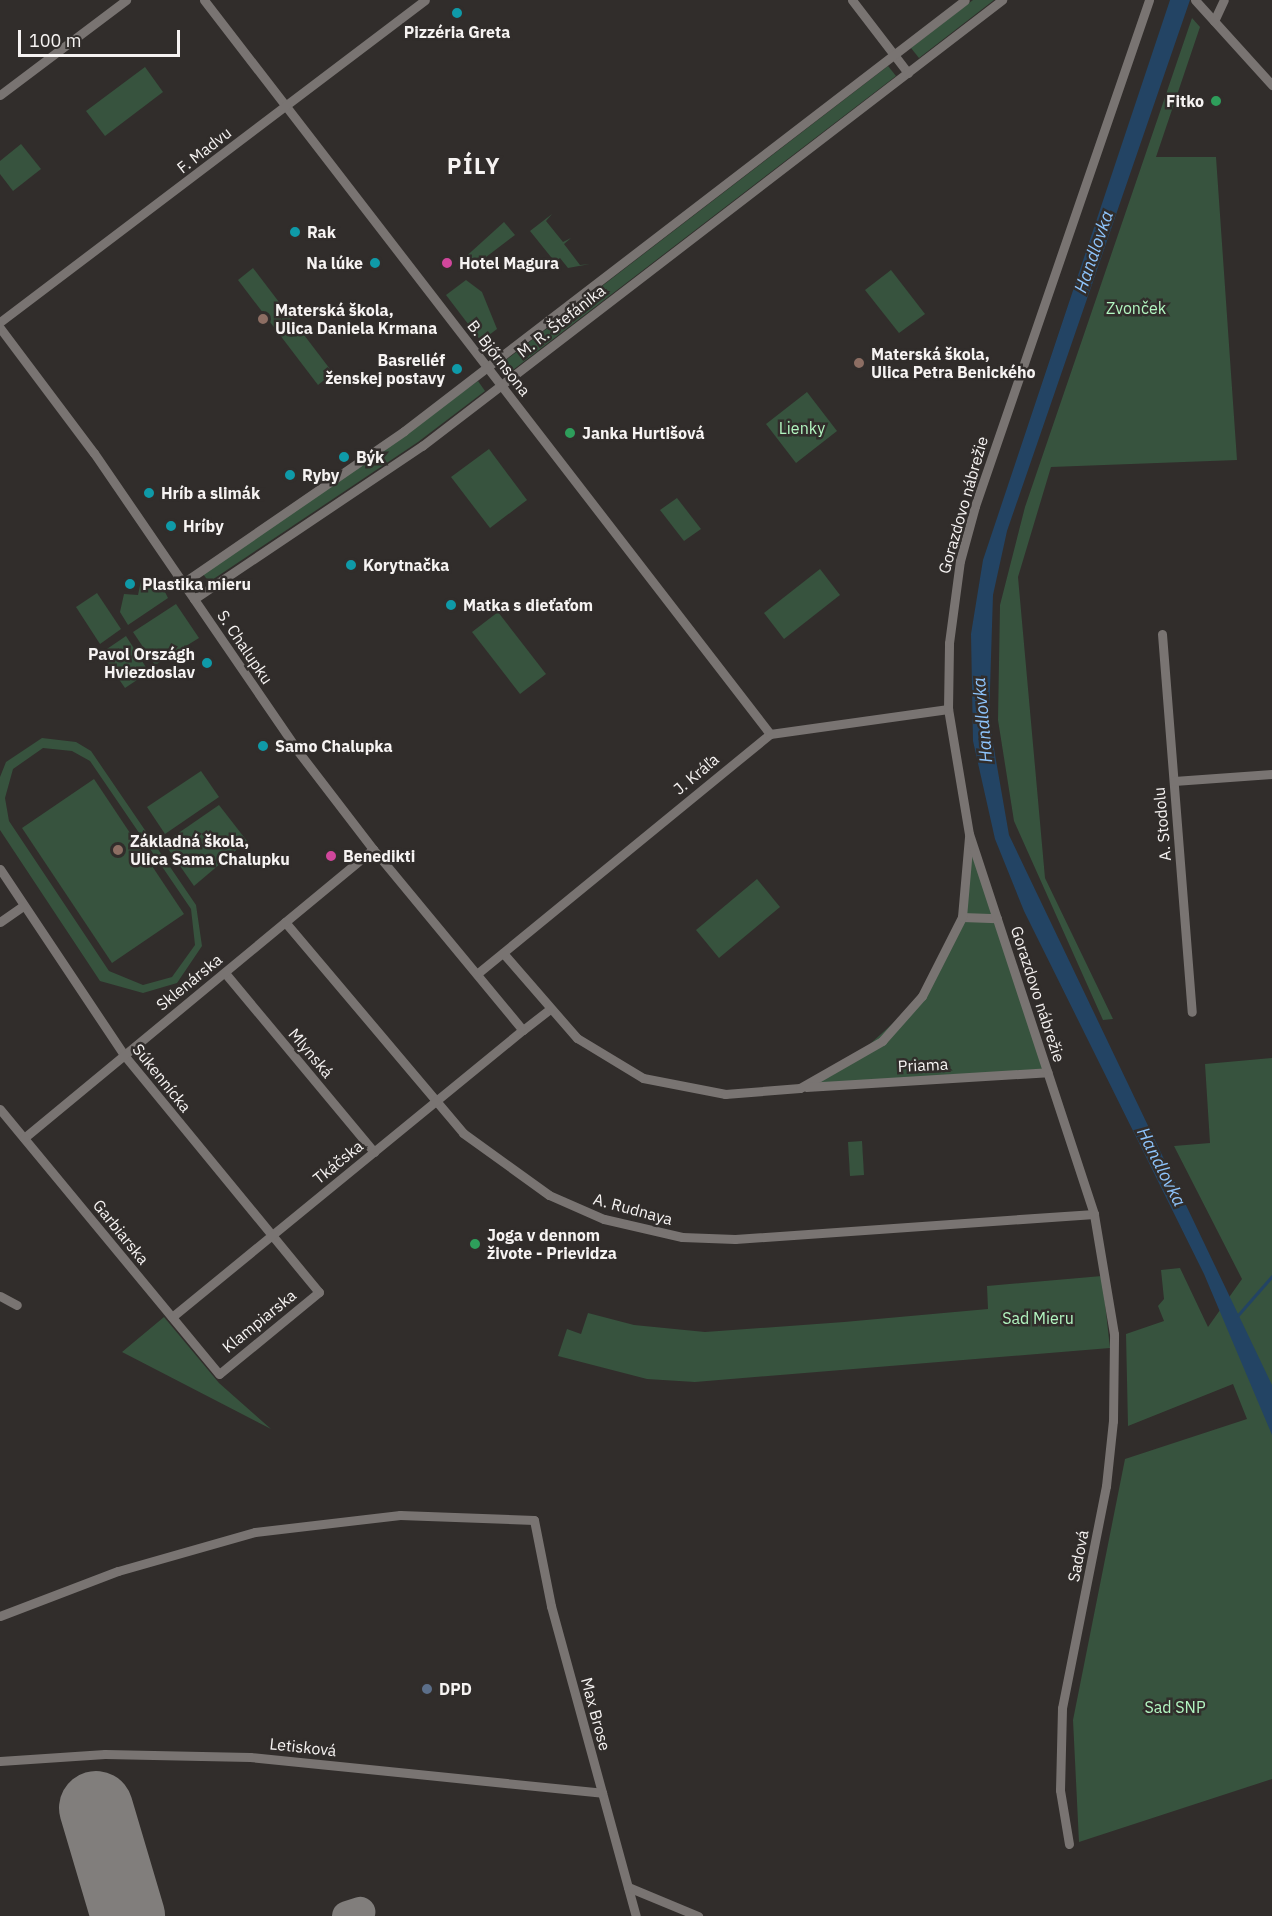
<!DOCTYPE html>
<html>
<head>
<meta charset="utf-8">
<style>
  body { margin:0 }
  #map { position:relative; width:1272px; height:1916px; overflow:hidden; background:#312d2b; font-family:"IBM Plex Sans",sans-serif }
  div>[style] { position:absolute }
  .green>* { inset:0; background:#37533e }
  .water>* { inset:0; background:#234464 }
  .stream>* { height:3px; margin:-1.5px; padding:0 1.5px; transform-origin:1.5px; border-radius:1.5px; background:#234464 }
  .taxiway>* { height:30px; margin:-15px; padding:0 15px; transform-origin:15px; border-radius:15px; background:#817e7c }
  .runway>* { height:74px; margin:-37px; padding:0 37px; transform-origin:37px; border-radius:37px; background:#817e7c }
  .street>* { height:9px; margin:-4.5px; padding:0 4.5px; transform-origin:4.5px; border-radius:4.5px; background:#797472 }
  .dots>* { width:16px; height:16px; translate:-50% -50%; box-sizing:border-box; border:3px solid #312d2b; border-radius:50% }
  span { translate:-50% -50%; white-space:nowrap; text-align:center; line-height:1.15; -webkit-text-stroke:5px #312d2b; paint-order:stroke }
  .poi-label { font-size:16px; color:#f6f3f2; font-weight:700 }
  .right { translate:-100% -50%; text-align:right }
  .left { translate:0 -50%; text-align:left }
  .street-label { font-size:16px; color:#f6f3f2 }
  .park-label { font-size:16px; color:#b3f6c1 }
  .water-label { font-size:18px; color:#8ec4fc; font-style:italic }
  .district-label { font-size:22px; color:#f6f3f2; font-weight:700; letter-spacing:1.5px }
  .scale { position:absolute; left:18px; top:30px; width:162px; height:27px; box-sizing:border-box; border:3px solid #f6f3f2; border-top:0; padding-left:8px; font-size:18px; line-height:21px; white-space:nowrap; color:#f6f3f2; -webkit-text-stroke:4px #312d2b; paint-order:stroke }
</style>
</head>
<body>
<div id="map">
  <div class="green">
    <div style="clip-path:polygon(973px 0,994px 0,919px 58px,911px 48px)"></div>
    <div style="clip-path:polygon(1192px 18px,1200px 27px,1156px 157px,1216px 157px,1237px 460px,1051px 467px,1018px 577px,1045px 878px,1113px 1019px,1103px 1020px,1014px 821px,998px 720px,1000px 605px,1025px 507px)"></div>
    <div style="clip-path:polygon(888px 66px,896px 76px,509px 373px,502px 363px)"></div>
    <div style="clip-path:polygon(145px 67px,163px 92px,105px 136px,86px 111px)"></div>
    <div style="clip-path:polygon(21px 144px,41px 169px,13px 191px,0 174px,0 161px)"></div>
    <div style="clip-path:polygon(552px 214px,546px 221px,563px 242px,571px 238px,564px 244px,580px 265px,590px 264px,568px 268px,560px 258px,555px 262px,530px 231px)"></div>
    <div style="clip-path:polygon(504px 222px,515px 235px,469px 270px,461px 261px)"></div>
    <div style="clip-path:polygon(253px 268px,333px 373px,318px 385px,238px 280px)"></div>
    <div style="clip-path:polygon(891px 270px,925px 314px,899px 333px,865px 290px)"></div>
    <div style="clip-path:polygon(466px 280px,482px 292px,497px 329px,481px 341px,446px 295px)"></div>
    <div style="clip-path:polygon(478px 381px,485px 391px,418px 442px,209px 582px,203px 574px)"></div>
    <div style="clip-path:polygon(807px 392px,837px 431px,796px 463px,766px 424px)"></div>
    <div style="clip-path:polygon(489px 449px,527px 500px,490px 528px,451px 477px)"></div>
    <div style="clip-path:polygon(677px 498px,701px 529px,684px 541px,660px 510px)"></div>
    <div style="clip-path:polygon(820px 569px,840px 595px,784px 639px,764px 613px)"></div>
    <div style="clip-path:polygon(141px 581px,160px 582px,168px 598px,128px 625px,120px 612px,124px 594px,138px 595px)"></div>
    <div style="clip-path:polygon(97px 593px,121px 629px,100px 644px,76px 607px)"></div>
    <div style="clip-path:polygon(176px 604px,199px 638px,155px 665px,133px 632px)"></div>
    <div style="clip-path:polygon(498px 612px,546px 674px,520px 694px,472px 632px)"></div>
    <div style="clip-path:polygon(126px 636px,149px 672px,125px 688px,101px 653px)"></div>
    <div style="clip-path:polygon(evenodd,42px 738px,76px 742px,91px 751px,196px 905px,202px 946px,177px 983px,143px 993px,100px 981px,0 830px,0 777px,6px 762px,42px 738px,43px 748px,72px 751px,90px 761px,191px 909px,195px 945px,172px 977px,143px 985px,109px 971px,9px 821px,5px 798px,13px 769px,43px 748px)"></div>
    <div style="clip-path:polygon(201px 771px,219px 797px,165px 834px,147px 807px)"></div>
    <div style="clip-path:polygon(94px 779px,184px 914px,112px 963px,22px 828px)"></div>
    <div style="clip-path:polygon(219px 805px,247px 841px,194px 886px,164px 843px)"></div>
    <div style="clip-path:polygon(969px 832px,1047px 1072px,810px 1085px,859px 1054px,923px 996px,963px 918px)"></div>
    <div style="clip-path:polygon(757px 879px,780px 907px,719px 958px,696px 930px)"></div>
    <div style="clip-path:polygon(1272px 1058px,1272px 1779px,1079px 1842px,1073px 1720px,1125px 1459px,1247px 1419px,1233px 1384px,1128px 1426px,1126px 1334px,1164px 1321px,1158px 1306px,1164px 1299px,1161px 1270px,1180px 1268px,1208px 1327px,1242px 1279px,1174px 1146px,1210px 1143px,1205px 1064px)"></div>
    <div style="clip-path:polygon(862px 1141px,864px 1175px,850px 1176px,848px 1142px)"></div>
    <div style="clip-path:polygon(1102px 1276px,1110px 1348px,695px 1382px,647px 1379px,558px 1356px,567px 1329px,581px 1334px,588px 1313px,634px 1325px,705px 1332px,844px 1322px,988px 1309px,987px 1286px)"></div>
    <div style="clip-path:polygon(164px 1317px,219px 1383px,271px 1429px,122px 1352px)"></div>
  </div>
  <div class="water">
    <div style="clip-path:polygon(1170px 0,1190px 0,1007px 531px,993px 595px,989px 720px,1009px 835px,1272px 1385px,1272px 1435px,1204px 1274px,1024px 911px,995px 839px,973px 741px,971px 634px,983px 560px)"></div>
  </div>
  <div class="stream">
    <div style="left:1238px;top:1315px;width:52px;rotate:-48.9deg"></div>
  </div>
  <div class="taxiway">
    <div style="left:347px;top:1916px;width:14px;rotate:-17deg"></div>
  </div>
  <div class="runway">
    <div style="left:96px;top:1808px;width:113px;rotate:73.5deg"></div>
  </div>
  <div class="street">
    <div style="left:204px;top:0;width:927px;rotate:52.36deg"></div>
    <div style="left:852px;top:0;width:92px;rotate:52.5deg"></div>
    <div style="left:1195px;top:0;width:115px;rotate:47.8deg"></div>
    <div style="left:1214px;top:21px;width:23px;rotate:-65deg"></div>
    <div style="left:0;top:95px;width:158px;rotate:-37deg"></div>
    <div style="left:0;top:322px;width:533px;rotate:-37.15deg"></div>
    <div style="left:0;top:328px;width:156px;rotate:53.1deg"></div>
    <div style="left:94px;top:453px;width:360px;rotate:55.6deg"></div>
    <div style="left:297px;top:750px;width:125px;rotate:52.5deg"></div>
    <div style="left:373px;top:849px;width:235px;rotate:50.4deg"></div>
    <div style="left:523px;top:1030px;width:33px;rotate:-38deg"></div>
    <div style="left:183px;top:583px;width:268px;rotate:-34.5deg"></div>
    <div style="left:404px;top:431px;width:707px;rotate:-37.53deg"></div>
    <div style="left:194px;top:599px;width:275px;rotate:-33.9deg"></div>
    <div style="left:422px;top:446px;width:732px;rotate:-37.56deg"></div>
    <div style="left:1162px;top:634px;width:379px;rotate:85.5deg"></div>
    <div style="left:1174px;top:781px;width:98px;rotate:-4.1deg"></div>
    <div style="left:0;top:869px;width:224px;rotate:56.3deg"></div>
    <div style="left:124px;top:1055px;width:307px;rotate:50.6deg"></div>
    <div style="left:319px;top:1292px;width:129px;rotate:140.6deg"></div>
    <div style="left:219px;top:1374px;width:344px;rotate:-129.6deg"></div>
    <div style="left:962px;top:917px;width:35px;rotate:2deg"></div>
    <div style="left:0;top:922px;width:28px;rotate:-35deg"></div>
    <div style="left:285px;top:922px;width:276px;rotate:49.8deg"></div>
    <div style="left:463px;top:1133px;width:106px;rotate:35.8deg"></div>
    <div style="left:549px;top:1195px;width:60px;rotate:23.6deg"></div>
    <div style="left:604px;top:1219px;width:80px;rotate:13deg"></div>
    <div style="left:682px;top:1237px;width:53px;rotate:2.2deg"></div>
    <div style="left:735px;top:1239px;width:360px;rotate:-4deg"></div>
    <div style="left:503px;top:953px;width:113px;rotate:49deg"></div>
    <div style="left:577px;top:1038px;width:77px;rotate:31.2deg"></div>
    <div style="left:643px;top:1078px;width:84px;rotate:11deg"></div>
    <div style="left:725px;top:1094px;width:75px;rotate:-4.6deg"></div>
    <div style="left:800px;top:1088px;width:95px;rotate:-29.8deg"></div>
    <div style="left:882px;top:1041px;width:60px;rotate:-48.4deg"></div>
    <div style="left:922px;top:996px;width:89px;rotate:-63.1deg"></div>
    <div style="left:962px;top:917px;width:80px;rotate:-85deg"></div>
    <div style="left:225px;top:973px;width:233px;rotate:50.2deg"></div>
    <div style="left:478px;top:973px;width:377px;rotate:-39.3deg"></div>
    <div style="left:770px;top:734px;width:180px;rotate:-8deg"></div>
    <div style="left:806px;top:1087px;width:242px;rotate:-3.5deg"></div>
    <div style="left:24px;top:1138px;width:453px;rotate:-39.6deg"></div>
    <div style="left:0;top:1296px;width:19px;rotate:28deg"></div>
    <div style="left:172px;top:1317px;width:453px;rotate:-39.3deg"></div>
    <div style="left:0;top:1616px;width:126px;rotate:-20.9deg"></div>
    <div style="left:118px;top:1571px;width:142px;rotate:-15.9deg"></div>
    <div style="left:255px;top:1532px;width:146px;rotate:-6.7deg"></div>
    <div style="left:400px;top:1515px;width:134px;rotate:2.1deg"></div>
    <div style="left:534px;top:1520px;width:88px;rotate:78.8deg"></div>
    <div style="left:551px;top:1606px;width:321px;rotate:74.7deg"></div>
    <div style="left:0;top:1761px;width:105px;rotate:-3.8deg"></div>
    <div style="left:105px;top:1754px;width:145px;rotate:1.2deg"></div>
    <div style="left:250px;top:1757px;width:354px;rotate:5.8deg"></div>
    <div style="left:1069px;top:1844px;width:55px;rotate:-99.5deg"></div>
    <div style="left:1060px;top:1790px;width:82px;rotate:-88.6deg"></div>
    <div style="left:1062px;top:1708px;width:226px;rotate:-78.8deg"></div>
    <div style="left:1106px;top:1486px;width:65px;rotate:-83.9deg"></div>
    <div style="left:1113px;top:1421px;width:87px;rotate:-89.3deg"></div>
    <div style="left:1114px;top:1334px;width:122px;rotate:-99.5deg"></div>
    <div style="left:1094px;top:1214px;width:400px;rotate:-108.2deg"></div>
    <div style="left:969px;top:834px;width:127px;rotate:-99.5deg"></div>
    <div style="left:948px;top:709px;width:66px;rotate:-89.1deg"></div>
    <div style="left:949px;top:643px;width:83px;rotate:-82.4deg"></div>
    <div style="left:960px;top:561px;width:57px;rotate:-74.7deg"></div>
    <div style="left:975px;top:506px;width:535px;rotate:-71.02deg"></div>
    <div style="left:628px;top:1887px;width:76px;rotate:22.5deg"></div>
  </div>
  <div class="dots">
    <div style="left:457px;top:13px;background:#0f9aa8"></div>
    <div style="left:1216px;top:101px;background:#2e9e5b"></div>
    <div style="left:295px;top:232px;background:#0f9aa8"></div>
    <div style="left:375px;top:263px;background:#0f9aa8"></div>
    <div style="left:447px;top:263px;background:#d1479c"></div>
    <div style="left:263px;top:319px;background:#8d6e63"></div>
    <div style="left:859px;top:363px;background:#8d6e63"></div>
    <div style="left:457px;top:369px;background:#0f9aa8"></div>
    <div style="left:570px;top:433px;background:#2e9e5b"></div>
    <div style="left:344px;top:457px;background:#0f9aa8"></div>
    <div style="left:290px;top:475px;background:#0f9aa8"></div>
    <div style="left:149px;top:493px;background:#0f9aa8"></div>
    <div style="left:171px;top:526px;background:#0f9aa8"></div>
    <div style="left:351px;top:565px;background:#0f9aa8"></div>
    <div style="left:130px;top:584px;background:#0f9aa8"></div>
    <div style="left:451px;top:605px;background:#0f9aa8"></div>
    <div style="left:207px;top:663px;background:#0f9aa8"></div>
    <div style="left:263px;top:746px;background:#0f9aa8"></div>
    <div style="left:118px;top:850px;background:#8d6e63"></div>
    <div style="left:331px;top:856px;background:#d1479c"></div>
    <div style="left:475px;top:1244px;background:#2e9e5b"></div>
    <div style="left:427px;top:1689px;background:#5c6f8a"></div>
  </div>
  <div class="poi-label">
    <span style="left:457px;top:32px">Pizzéria Greta</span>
    <span class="right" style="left:1204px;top:101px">Fitko</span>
    <span class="left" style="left:307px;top:232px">Rak</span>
    <span class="right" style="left:363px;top:263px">Na lúke</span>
    <span class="left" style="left:459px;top:263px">Hotel Magura</span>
    <span class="left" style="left:275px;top:319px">Materská škola,<br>Ulica Daniela Krmana</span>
    <span class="left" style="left:871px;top:363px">Materská škola,<br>Ulica Petra Benického</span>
    <span class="right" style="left:445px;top:369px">Basreliéf<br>ženskej postavy</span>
    <span class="left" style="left:582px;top:433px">Janka Hurtišová</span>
    <span class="left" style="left:356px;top:457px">Býk</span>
    <span class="left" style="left:302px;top:475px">Ryby</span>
    <span class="left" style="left:161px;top:493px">Hríb a slimák</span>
    <span class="left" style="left:183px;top:526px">Hríby</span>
    <span class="left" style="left:363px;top:565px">Korytnačka</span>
    <span class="left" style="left:142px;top:584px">Plastika mieru</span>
    <span class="left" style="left:463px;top:605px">Matka s dieťaťom</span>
    <span class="right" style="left:195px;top:663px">Pavol Országh<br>Hviezdoslav</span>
    <span class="left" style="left:275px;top:746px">Samo Chalupka</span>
    <span class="left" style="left:130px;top:850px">Základná škola,<br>Ulica Sama Chalupku</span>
    <span class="left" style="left:343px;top:856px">Benedikti</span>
    <span class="left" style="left:487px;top:1244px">Joga v dennom<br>živote - Prievidza</span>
    <span class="left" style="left:439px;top:1689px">DPD</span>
  </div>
  <div class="street-label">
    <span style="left:204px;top:150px;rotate:-38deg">F. Madvu</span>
    <span style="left:561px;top:321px;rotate:-38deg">M. R. Štefánika</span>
    <span style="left:499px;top:358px;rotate:52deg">B. Bjőrnsona</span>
    <span style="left:963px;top:505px;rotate:-74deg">Gorazdovo nábrežie</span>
    <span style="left:245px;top:647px;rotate:56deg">S. Chalupku</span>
    <span style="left:696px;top:774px;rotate:-40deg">J. Kráľa</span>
    <span style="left:1162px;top:824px;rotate:-95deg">A. Stodolu</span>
    <span style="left:189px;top:982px;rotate:-39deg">Sklenárska</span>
    <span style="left:1038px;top:994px;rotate:72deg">Gorazdovo nábrežie</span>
    <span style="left:311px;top:1053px;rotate:50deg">Mlynská</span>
    <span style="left:923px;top:1065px;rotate:-3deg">Priama</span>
    <span style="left:162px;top:1078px;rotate:51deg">Súkennícka</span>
    <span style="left:338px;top:1162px;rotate:-39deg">Tkáčska</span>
    <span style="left:633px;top:1209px;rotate:15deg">A. Rudnaya</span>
    <span style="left:121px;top:1232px;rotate:51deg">Garbiarska</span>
    <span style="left:259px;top:1321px;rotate:-39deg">Klampiarska</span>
    <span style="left:1078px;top:1556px;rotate:-79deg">Sadová</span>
    <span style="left:596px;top:1714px;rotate:75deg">Max Brose</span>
    <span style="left:303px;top:1747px;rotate:6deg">Letisková</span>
  </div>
  <div class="park-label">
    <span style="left:1136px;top:308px">Zvonček</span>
    <span style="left:802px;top:428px">Lienky</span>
    <span style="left:1038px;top:1318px">Sad Mieru</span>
    <span style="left:1175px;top:1707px">Sad SNP</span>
  </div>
  <div class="water-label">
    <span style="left:1094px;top:252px;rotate:-71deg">Handlovka</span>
    <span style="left:983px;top:720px;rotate:-95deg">Handlovka</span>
    <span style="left:1161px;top:1167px;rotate:63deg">Handlovka</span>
  </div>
  <div class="district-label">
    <span style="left:474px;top:166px">PÍLY</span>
  </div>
  <div class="scale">100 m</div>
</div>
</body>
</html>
